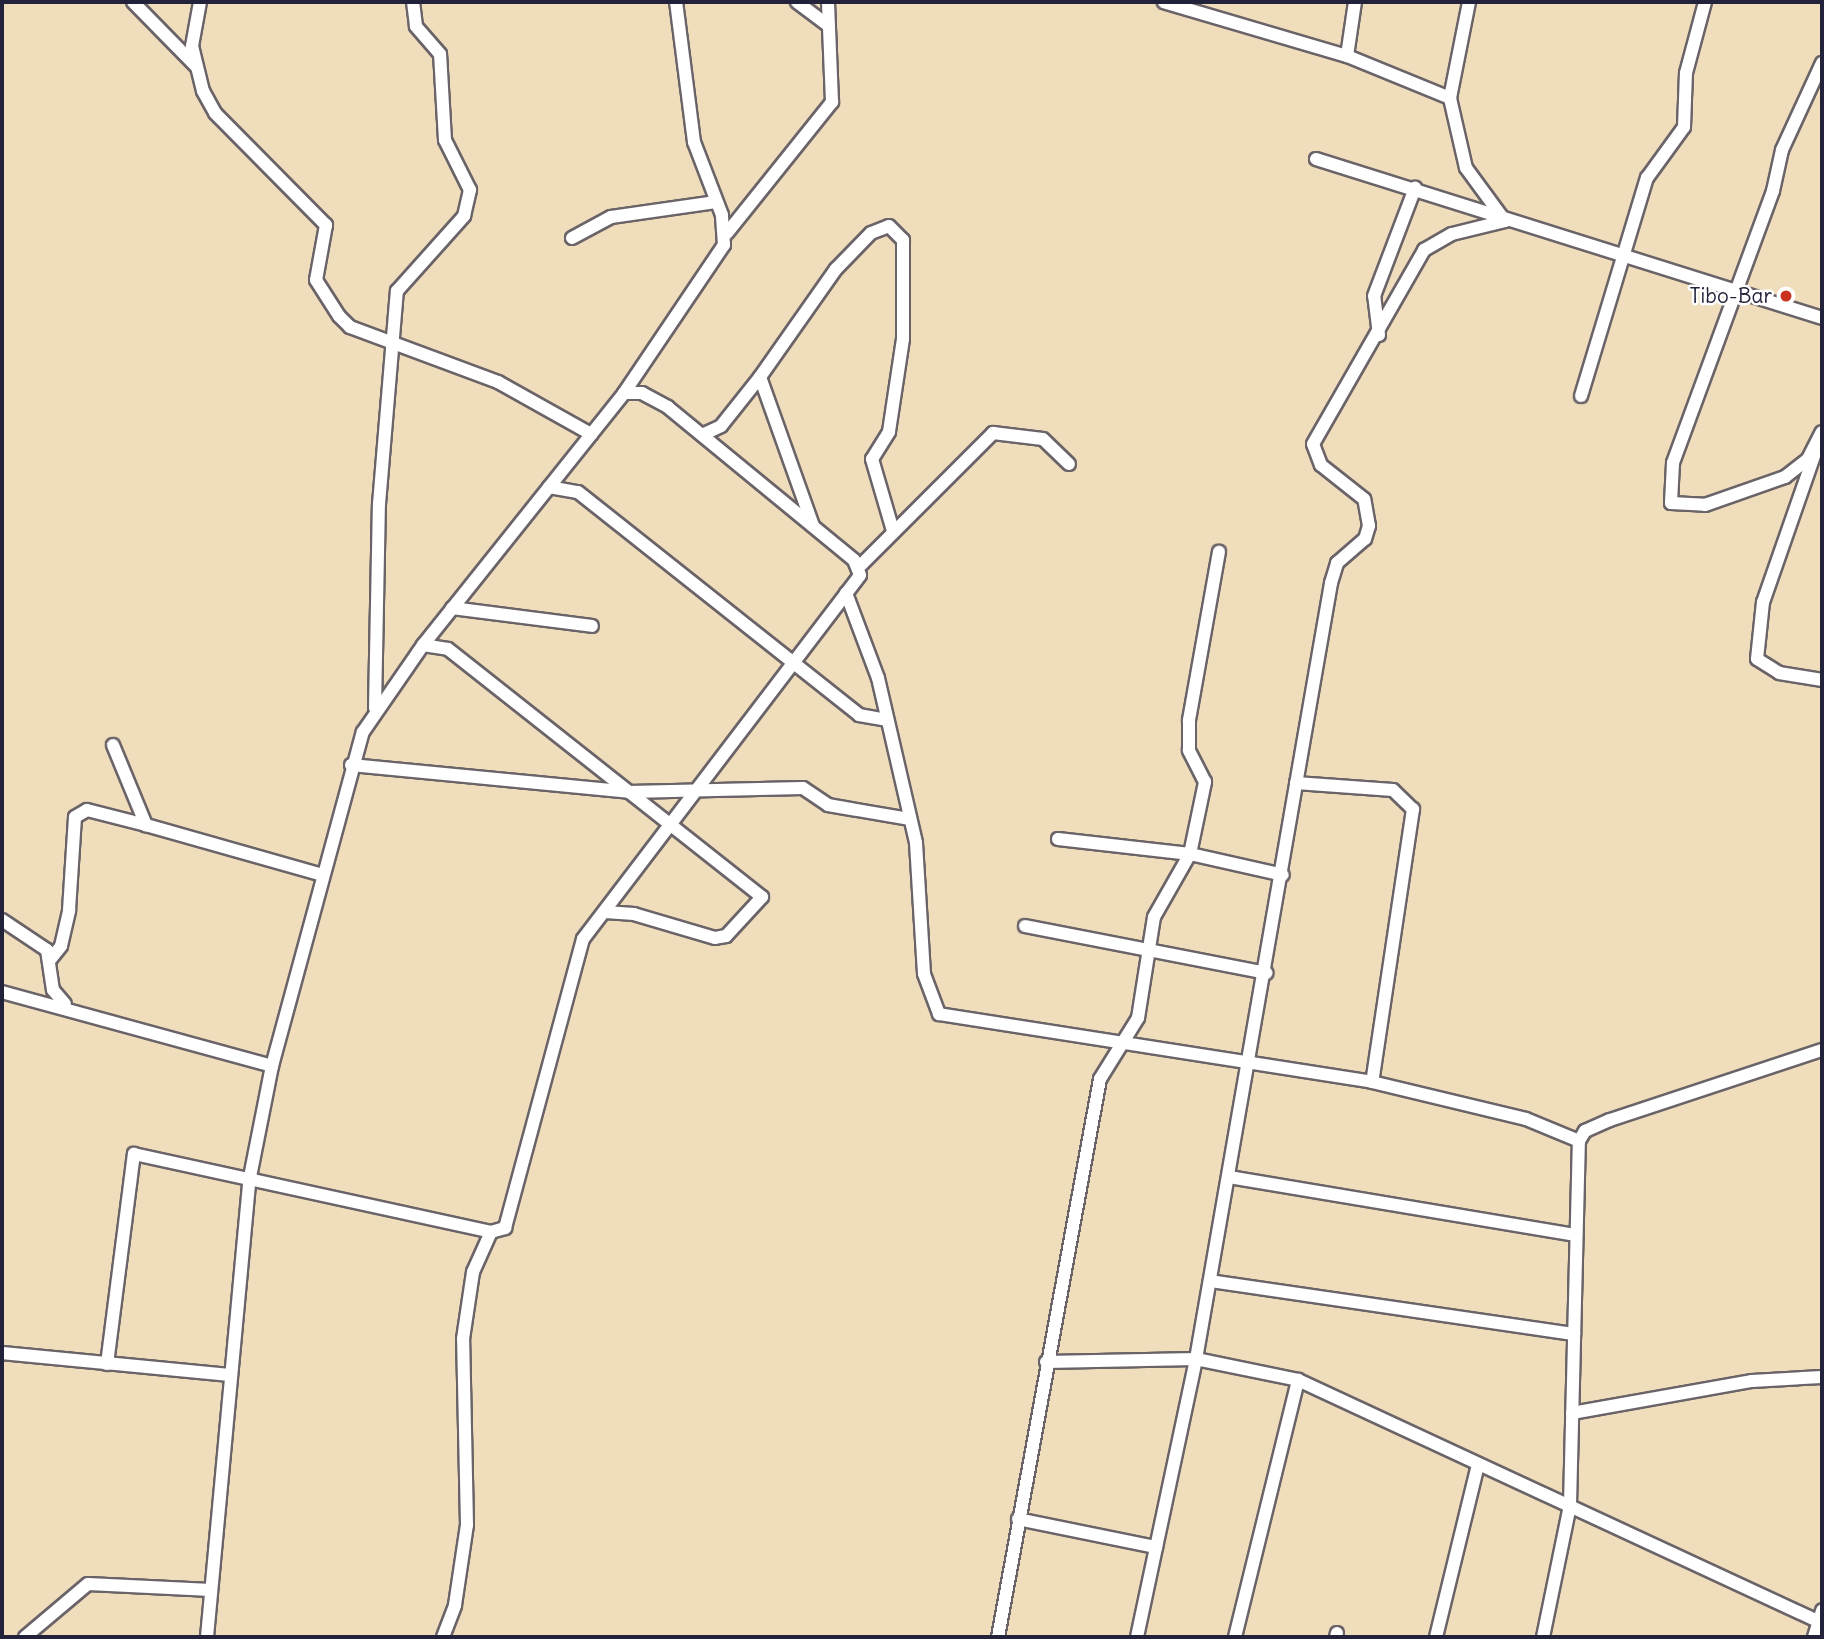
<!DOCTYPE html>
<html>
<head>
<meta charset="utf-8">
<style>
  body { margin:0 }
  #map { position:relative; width:1824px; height:1639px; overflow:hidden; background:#efddbb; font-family:Delius,sans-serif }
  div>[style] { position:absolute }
  .roads { filter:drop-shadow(2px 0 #6a6368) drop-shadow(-2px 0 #6a6368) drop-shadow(0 2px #6a6368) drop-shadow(0 -2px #6a6368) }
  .street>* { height:12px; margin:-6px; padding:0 6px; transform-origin:6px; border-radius:6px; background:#fff }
  .dots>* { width:19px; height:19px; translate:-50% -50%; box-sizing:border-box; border:4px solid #fff; border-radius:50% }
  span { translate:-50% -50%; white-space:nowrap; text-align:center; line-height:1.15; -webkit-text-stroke:5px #fff; paint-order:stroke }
  .poi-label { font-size:21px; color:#22223b }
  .right { translate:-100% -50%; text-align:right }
  .frame { position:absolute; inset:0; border:4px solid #22223b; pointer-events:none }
</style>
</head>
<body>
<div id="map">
  <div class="roads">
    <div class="street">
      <div style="left:133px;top:2px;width:90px;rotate:45.5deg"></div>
      <div style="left:200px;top:2px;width:45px;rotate:100.3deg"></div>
      <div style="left:192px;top:46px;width:46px;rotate:76.3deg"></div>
      <div style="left:203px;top:91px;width:25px;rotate:61deg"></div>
      <div style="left:215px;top:113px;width:158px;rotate:45.3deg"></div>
      <div style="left:326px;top:225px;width:56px;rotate:100.3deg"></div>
      <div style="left:316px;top:280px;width:43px;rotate:57.4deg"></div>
      <div style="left:339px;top:316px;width:16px;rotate:45deg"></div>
      <div style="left:350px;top:327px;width:158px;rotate:20.4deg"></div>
      <div style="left:498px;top:382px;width:107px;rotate:29.2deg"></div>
      <div style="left:797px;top:2px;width:39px;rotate:37deg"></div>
      <div style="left:1347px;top:56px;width:55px;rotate:-81.6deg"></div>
      <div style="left:1822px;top:63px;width:96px;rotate:114.7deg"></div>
      <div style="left:1782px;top:150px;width:42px;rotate:102.4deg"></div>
      <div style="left:1773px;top:191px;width:290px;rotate:110.2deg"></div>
      <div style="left:1673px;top:463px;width:40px;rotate:92.9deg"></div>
      <div style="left:1671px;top:503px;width:34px;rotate:3deg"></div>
      <div style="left:1705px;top:505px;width:85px;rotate:-19.3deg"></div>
      <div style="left:1785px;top:477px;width:29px;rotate:-38deg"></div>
      <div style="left:1808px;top:459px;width:30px;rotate:-63deg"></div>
      <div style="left:1450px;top:98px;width:98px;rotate:-78.8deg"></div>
      <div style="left:1316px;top:159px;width:530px;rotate:17.44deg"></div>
      <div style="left:727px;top:233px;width:168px;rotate:-51.3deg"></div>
      <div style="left:832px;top:102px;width:100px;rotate:-92.3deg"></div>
      <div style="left:572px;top:238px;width:44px;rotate:-28.3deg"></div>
      <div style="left:611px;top:217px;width:106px;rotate:-8.1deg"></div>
      <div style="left:1379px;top:335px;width:39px;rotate:-97deg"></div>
      <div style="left:1374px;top:296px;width:116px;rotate:-69.2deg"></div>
      <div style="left:760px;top:377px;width:158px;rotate:70.4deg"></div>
      <div style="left:1581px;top:396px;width:228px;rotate:-73.2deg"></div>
      <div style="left:1647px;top:178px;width:63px;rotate:-54deg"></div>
      <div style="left:1684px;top:127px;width:54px;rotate:-87.9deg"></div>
      <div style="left:1686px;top:73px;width:73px;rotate:-75deg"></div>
      <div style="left:702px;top:435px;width:21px;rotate:-25deg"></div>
      <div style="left:721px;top:426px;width:63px;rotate:-51.5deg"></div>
      <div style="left:760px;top:377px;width:132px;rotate:-54.9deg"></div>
      <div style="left:836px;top:269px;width:50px;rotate:-45.8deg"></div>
      <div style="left:871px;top:233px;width:19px;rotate:-21deg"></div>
      <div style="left:889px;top:226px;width:20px;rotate:45deg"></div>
      <div style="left:903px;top:240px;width:99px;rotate:90deg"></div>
      <div style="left:903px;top:339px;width:94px;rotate:98.6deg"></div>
      <div style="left:889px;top:432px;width:32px;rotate:122deg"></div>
      <div style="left:872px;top:459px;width:75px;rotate:73.7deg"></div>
      <div style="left:1815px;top:453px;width:158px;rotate:109.2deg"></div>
      <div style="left:1763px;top:602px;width:57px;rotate:96deg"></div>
      <div style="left:1757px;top:659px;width:26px;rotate:32deg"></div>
      <div style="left:1779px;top:673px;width:44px;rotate:9.2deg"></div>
      <div style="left:549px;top:487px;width:29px;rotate:10deg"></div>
      <div style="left:578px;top:492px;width:359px;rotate:38.4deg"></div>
      <div style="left:859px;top:715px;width:28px;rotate:10deg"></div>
      <div style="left:859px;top:567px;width:190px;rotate:-45deg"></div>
      <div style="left:993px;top:433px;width:50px;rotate:6.8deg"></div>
      <div style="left:1043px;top:439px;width:36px;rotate:44deg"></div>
      <div style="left:846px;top:593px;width:91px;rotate:69.4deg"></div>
      <div style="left:878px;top:678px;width:169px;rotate:77deg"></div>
      <div style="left:916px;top:843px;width:131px;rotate:86.5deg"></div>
      <div style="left:924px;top:974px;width:43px;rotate:69.4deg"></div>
      <div style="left:939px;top:1014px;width:438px;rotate:8.9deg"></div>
      <div style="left:1372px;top:1082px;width:158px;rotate:13.5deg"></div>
      <div style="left:1526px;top:1119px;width:57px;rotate:22.5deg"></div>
      <div style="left:452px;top:608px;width:141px;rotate:7.3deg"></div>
      <div style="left:423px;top:645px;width:25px;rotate:9deg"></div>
      <div style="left:448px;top:649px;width:400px;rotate:38.3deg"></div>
      <div style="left:762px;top:897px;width:53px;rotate:132.7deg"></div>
      <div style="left:726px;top:936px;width:11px;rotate:170deg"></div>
      <div style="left:715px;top:938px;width:84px;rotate:-163.5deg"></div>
      <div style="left:634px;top:914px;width:29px;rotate:-176deg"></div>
      <div style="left:375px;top:708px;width:204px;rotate:-88.9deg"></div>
      <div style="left:379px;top:504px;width:214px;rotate:-85.2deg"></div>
      <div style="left:397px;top:291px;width:101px;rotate:-48.2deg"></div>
      <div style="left:464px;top:216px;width:27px;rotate:-77deg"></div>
      <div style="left:470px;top:190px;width:56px;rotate:-116.6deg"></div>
      <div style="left:445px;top:140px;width:86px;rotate:-93.3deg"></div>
      <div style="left:440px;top:54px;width:37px;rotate:-131deg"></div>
      <div style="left:416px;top:26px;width:24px;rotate:-97deg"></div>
      <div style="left:113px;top:745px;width:87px;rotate:67.6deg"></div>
      <div style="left:146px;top:825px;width:184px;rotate:15.8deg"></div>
      <div style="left:351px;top:765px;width:279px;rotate:5.5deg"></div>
      <div style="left:629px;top:792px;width:174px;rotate:-1.3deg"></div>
      <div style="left:803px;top:788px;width:30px;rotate:34deg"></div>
      <div style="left:828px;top:805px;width:82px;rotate:9.8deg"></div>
      <div style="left:1296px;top:783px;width:97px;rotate:4.1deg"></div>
      <div style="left:1393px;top:790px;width:28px;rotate:44deg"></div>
      <div style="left:1413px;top:809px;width:276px;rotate:98.5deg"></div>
      <div style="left:1058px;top:839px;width:133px;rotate:6.5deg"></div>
      <div style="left:1190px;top:854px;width:74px;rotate:-78.2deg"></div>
      <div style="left:1205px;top:782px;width:36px;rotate:-117deg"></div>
      <div style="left:1189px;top:750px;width:30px;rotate:-90deg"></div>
      <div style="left:1189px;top:720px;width:171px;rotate:-79.9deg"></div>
      <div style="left:2px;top:920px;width:54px;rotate:33.7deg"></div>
      <div style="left:47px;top:950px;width:40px;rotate:81.5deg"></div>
      <div style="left:53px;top:990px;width:18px;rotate:49deg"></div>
      <div style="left:1025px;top:926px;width:246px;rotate:11deg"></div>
      <div style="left:49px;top:961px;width:19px;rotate:-51deg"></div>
      <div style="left:61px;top:946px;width:37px;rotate:-77deg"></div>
      <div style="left:69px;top:910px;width:93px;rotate:-86.3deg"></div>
      <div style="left:75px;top:817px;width:14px;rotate:-30deg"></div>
      <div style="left:87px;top:810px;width:61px;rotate:14.3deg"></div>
      <div style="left:2px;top:992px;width:280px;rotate:15.3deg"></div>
      <div style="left:1229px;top:1177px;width:352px;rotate:9.5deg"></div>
      <div style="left:1210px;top:1281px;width:368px;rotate:8.3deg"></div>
      <div style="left:2px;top:1353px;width:228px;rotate:5.5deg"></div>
      <div style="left:1046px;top:1362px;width:150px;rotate:-1.1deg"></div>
      <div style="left:1196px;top:1359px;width:104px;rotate:11.6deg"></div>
      <div style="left:1298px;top:1380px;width:578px;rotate:24.88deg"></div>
      <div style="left:107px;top:1364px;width:212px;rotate:-82.7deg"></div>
      <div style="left:134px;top:1154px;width:365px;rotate:12.3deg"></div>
      <div style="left:491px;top:1232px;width:15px;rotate:-16deg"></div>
      <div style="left:505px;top:1228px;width:299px;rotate:-74.9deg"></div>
      <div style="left:583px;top:939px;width:457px;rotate:-52.7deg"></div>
      <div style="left:860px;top:575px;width:16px;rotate:-112deg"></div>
      <div style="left:854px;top:560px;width:241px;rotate:-140.6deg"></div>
      <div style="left:668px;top:407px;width:30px;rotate:-152deg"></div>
      <div style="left:642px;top:393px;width:18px;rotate:180deg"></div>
      <div style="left:1572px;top:1413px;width:183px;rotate:-10.1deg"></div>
      <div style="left:1752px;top:1381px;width:70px;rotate:-3.3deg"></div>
      <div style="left:1018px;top:1519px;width:141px;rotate:11.5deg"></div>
      <div style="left:25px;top:1637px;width:82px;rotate:-40.1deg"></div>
      <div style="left:88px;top:1584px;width:123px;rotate:2.8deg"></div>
      <div style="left:207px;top:1637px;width:462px;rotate:-84.7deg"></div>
      <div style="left:250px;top:1177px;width:113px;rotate:-78.8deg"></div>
      <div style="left:272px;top:1066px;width:346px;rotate:-74.8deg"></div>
      <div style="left:363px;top:732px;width:106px;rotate:-55.4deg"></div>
      <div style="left:423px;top:645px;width:322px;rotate:-51.4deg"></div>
      <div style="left:624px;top:393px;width:179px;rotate:-56deg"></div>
      <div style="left:724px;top:245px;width:30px;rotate:-94deg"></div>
      <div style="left:722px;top:215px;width:78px;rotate:-111deg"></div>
      <div style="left:694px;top:142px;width:141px;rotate:-97.3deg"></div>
      <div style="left:443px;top:1637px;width:34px;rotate:-69deg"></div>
      <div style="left:455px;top:1605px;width:81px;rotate:-81.5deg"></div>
      <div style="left:467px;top:1525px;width:186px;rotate:-91.2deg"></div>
      <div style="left:463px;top:1339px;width:68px;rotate:-81.5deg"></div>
      <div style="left:473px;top:1272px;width:44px;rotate:-65.8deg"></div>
      <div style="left:998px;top:1637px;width:567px;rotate:-79.64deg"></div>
      <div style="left:1100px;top:1079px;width:72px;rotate:-58.1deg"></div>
      <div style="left:1138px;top:1018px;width:102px;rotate:-81deg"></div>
      <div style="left:1154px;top:917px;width:73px;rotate:-60.3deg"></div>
      <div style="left:1190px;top:854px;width:95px;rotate:12.7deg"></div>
      <div style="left:1137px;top:1637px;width:284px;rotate:-78deg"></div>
      <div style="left:1196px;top:1359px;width:788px;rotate:-80.13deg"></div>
      <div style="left:1331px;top:583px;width:21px;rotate:-73deg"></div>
      <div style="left:1337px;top:563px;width:37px;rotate:-41deg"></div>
      <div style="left:1365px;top:539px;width:14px;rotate:-73deg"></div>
      <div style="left:1369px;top:526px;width:27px;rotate:-100deg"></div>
      <div style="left:1364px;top:499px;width:55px;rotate:-141.7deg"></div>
      <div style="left:1321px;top:465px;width:22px;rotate:-111deg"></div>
      <div style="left:1313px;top:444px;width:224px;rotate:-60.2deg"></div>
      <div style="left:1424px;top:250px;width:32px;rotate:-30deg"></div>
      <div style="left:1452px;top:234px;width:55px;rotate:-13.8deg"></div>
      <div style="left:1505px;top:221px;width:66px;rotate:-126.3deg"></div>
      <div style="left:1466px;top:168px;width:72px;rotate:-102.9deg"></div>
      <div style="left:1450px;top:98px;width:111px;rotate:-157.8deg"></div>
      <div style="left:1347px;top:56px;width:191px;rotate:-163.6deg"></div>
      <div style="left:1235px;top:1637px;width:265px;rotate:-76.2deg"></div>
      <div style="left:1336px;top:1637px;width:4px;rotate:-76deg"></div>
      <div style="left:1436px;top:1637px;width:177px;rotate:-76.3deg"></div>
      <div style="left:1543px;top:1637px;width:135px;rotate:-78.4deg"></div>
      <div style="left:1570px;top:1505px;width:364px;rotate:-88.6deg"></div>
      <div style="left:1579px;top:1141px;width:12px;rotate:-59deg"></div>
      <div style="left:1585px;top:1131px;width:27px;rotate:-24deg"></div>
      <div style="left:1610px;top:1120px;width:223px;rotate:-18.3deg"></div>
      <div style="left:1814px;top:1637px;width:28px;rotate:-73deg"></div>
    </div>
  </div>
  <div class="dots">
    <div style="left:1786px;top:296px;background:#c8321e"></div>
  </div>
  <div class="poi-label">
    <span class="right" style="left:1772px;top:296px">Tibo-Bar</span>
  </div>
  <div class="frame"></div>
</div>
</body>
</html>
